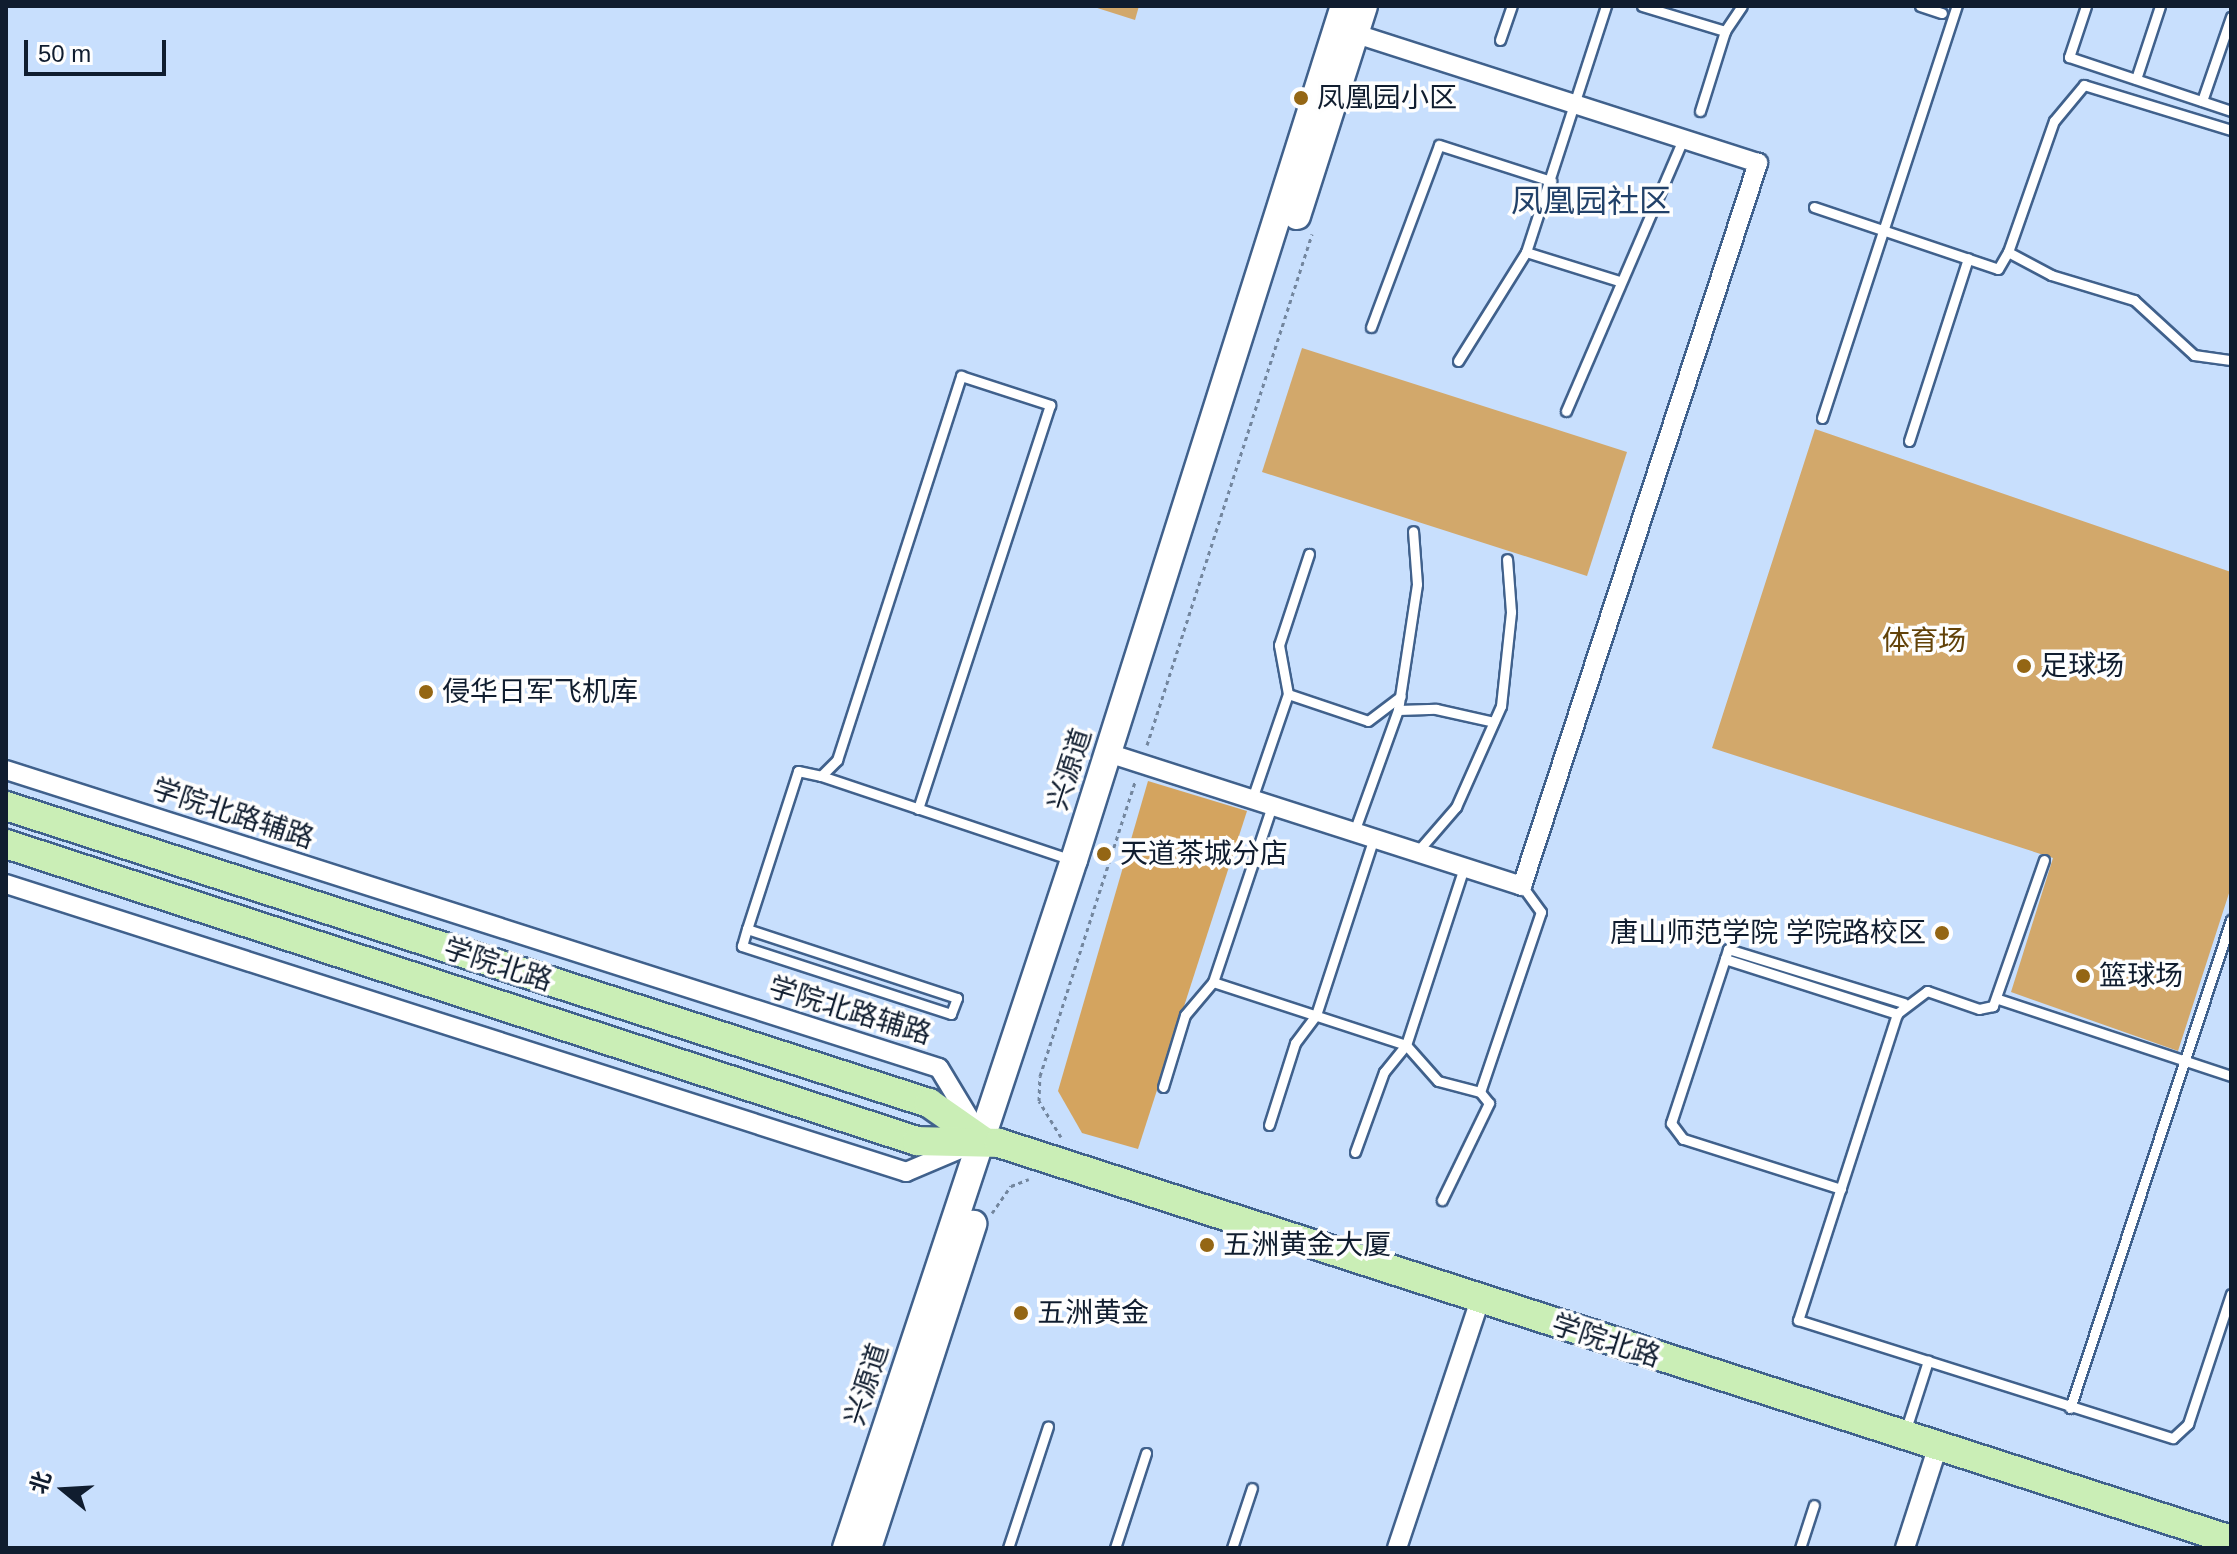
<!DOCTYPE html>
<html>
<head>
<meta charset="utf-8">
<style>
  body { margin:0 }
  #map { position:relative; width:2237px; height:1554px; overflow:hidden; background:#c8dffd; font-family:Arial,"Noto Sans SC",sans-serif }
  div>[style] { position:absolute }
  .green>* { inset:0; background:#d2a86b }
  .forest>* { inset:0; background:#d4a45f }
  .path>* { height:3px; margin-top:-1.5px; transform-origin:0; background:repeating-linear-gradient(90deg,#73869e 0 4px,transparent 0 8px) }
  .roads { filter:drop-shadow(2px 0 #40618c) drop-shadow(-2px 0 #40618c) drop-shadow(0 2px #40618c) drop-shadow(0 -2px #40618c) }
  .lane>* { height:9px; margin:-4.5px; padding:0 4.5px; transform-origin:4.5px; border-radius:4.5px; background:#fff }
  .street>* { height:18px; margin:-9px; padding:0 9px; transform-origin:9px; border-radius:9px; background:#fff }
  .secondary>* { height:26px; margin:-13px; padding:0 13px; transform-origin:13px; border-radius:13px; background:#fff }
  .primary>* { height:28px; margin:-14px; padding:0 14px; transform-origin:14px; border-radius:14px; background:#caeeb6 }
  .dots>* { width:22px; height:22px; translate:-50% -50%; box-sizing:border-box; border:4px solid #fefefe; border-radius:50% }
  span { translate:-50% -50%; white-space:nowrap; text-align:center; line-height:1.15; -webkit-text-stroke:7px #fefefe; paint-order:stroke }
  .poi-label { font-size:28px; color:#101d2f }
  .left { translate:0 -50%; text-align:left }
  .right { translate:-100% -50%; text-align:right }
  .park-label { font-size:28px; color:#624209 }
  .street-label { font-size:28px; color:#101d2f }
  .quarter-label { font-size:32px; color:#214169 }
  .frame { position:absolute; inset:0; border:8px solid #101d2f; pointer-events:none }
  .north { position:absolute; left:24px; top:1450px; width:80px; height:80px; -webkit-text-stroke:6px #fefefe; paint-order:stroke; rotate:288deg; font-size:22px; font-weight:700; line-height:32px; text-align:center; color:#101d2f }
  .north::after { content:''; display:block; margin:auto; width:28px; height:36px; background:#101d2f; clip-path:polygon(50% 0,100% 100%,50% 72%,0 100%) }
  .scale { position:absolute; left:24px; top:40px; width:142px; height:36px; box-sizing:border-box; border:4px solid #101d2f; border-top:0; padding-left:10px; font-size:24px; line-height:28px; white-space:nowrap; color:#101d2f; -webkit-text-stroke:6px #fefefe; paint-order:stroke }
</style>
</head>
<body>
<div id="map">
  <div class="green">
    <div style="clip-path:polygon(1091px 6px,1139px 6px,1135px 20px)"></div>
    <div style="clip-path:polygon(1302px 348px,1627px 452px,1587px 576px,1262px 472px)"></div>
    <div style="clip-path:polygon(1815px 429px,2231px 572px,2231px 887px,2178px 1051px,2011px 992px,2053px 858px,1712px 748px)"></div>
  </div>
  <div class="forest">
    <div style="clip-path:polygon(1148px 781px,1247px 811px,1138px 1149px,1082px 1133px,1058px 1091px)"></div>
  </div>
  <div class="path">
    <div style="left:1147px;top:745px;width:537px;rotate:-72.1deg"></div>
    <div style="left:1061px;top:1137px;width:42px;rotate:-121.4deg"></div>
    <div style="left:1039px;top:1101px;width:25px;rotate:-88deg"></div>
    <div style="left:1040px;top:1076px;width:309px;rotate:-72.1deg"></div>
    <div style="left:992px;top:1213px;width:33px;rotate:-55deg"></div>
    <div style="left:1011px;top:1186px;width:19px;rotate:-21deg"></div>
  </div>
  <div class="roads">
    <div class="lane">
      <div style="left:1642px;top:6px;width:87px;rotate:16.8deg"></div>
      <div style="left:1725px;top:31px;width:30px;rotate:-56deg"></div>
      <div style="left:1920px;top:6px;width:23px;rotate:18deg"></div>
      <div style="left:2086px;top:6px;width:54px;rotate:108.4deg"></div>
      <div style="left:2069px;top:57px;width:171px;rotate:18.4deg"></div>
      <div style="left:1500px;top:40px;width:36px;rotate:-71deg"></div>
      <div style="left:2136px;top:79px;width:77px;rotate:-71.8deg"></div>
      <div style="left:2202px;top:101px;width:89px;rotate:-71deg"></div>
      <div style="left:1700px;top:111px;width:84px;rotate:-72.6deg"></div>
      <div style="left:1814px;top:207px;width:194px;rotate:18.6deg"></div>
      <div style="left:1998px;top:269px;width:20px;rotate:-60deg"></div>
      <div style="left:2008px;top:252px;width:49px;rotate:28.1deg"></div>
      <div style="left:2051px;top:275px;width:87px;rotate:16.8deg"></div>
      <div style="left:2134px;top:300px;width:81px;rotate:42.5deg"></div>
      <div style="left:2194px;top:355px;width:37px;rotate:8deg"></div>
      <div style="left:1526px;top:252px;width:97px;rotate:17.3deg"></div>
      <div style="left:2008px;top:252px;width:139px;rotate:-70.7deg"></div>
      <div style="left:2054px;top:121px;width:47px;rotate:-50.2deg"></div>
      <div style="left:2084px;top:85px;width:154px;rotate:17deg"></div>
      <div style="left:1371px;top:327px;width:194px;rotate:-69.5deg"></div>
      <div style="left:1439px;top:145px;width:118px;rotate:17.8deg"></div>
      <div style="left:1458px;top:361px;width:128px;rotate:-58deg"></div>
      <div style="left:1526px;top:252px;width:259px;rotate:-72deg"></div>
      <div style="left:1566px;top:411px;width:296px;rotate:-66.7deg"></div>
      <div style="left:1822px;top:418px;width:434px;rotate:-71.9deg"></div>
      <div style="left:1909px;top:441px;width:192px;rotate:-72.1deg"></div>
      <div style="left:1288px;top:694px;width:84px;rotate:18.6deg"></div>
      <div style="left:1368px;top:721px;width:41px;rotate:-37.1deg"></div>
      <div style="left:1398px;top:710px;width:38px;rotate:-2deg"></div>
      <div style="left:1436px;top:709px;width:59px;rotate:12.6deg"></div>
      <div style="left:821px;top:776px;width:265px;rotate:18.5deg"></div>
      <div style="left:1252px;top:799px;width:111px;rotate:-71.1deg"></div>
      <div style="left:1288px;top:694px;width:50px;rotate:-100.4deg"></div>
      <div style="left:1279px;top:645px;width:96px;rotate:-71.8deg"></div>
      <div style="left:1354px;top:832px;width:130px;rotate:-70.2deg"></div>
      <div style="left:1398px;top:710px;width:127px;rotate:-81.4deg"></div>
      <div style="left:1417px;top:584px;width:53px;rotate:-94.3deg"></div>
      <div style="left:1417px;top:852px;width:60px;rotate:-49.1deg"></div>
      <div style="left:1456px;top:807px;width:111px;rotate:-66deg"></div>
      <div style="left:1501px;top:706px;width:95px;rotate:-83.9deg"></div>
      <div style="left:1511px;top:612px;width:53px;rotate:-94.3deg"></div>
      <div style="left:2044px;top:860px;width:155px;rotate:109.3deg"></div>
      <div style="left:1993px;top:1006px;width:14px;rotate:168deg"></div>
      <div style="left:1979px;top:1009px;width:55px;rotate:-160.9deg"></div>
      <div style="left:1927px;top:991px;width:38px;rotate:143deg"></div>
      <div style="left:1897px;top:1014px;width:322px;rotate:107.9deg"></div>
      <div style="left:1798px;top:1320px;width:393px;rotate:17.5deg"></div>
      <div style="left:2173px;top:1438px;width:21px;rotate:-43deg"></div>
      <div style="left:2188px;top:1424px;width:137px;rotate:-71.7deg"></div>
      <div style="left:747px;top:929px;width:221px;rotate:18.2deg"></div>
      <div style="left:957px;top:998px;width:17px;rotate:111deg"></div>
      <div style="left:951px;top:1014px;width:220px;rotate:-162deg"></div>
      <div style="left:742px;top:946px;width:18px;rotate:-74deg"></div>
      <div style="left:747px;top:929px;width:166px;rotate:-72.1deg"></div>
      <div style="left:798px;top:771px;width:24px;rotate:12deg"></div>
      <div style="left:821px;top:776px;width:23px;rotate:-45deg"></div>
      <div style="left:837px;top:760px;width:404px;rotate:-72.1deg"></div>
      <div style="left:961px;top:376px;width:94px;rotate:18deg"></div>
      <div style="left:1050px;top:405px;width:425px;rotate:108.1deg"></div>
      <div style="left:1725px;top:959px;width:10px;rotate:-73deg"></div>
      <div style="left:1728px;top:949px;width:184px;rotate:17.1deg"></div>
      <div style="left:1213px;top:982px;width:203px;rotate:18.1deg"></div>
      <div style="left:1406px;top:1045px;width:48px;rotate:48.4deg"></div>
      <div style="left:1438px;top:1081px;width:43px;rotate:14.7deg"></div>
      <div style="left:1480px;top:1092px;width:14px;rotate:51deg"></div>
      <div style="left:1489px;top:1103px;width:108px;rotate:115.9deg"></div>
      <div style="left:1998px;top:999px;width:245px;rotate:18.3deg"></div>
      <div style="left:1163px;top:1087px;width:75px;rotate:-73deg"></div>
      <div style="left:1185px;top:1015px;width:43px;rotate:-49.7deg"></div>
      <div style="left:1213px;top:982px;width:186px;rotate:-71.5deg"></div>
      <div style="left:1480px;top:1092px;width:190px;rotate:-71.3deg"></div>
      <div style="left:1541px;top:912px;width:32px;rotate:-126deg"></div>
      <div style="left:1269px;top:1125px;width:86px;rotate:-72.4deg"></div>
      <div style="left:1295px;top:1043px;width:35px;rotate:-53deg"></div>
      <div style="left:1316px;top:1015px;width:186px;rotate:-71.9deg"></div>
      <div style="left:1355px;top:1152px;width:85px;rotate:-70.1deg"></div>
      <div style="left:1384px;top:1072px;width:35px;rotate:-51deg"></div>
      <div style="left:1406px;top:1045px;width:186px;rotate:-71.9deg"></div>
      <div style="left:1841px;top:1189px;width:166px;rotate:-162.4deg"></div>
      <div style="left:1683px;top:1139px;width:20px;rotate:-127deg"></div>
      <div style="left:1671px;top:1123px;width:173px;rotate:-71.8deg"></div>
      <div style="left:1725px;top:959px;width:181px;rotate:17.7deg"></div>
      <div style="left:2070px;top:1408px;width:514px;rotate:-71.74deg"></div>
      <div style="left:1905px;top:1432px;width:75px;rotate:-72.1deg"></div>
      <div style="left:1008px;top:1548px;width:128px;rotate:-71.8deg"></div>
      <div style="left:1115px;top:1548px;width:100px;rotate:-71.9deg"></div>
      <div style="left:1232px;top:1548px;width:63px;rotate:-71.6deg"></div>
      <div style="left:1800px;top:1548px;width:45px;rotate:-72deg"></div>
    </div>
    <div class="street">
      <div style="left:1108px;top:753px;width:435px;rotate:17.8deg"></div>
      <div style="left:1522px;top:886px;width:761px;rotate:-71.92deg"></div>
      <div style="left:1758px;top:163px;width:435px;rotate:-162.2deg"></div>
      <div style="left:6px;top:770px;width:979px;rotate:17.71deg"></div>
      <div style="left:939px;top:1068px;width:74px;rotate:58.9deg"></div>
      <div style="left:6px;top:884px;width:945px;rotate:17.74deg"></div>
      <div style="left:906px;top:1172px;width:64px;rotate:-23deg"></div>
      <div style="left:1397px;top:1548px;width:262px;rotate:-71.5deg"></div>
      <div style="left:1905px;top:1548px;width:107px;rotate:-72.1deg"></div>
    </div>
    <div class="secondary">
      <div style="left:1297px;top:216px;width:220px;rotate:-72.3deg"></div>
      <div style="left:846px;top:1548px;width:725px;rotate:-71.67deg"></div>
      <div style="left:1074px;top:860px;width:896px;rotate:-72.46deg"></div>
      <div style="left:868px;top:1548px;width:341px;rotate:-72deg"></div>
    </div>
    <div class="primary">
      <div style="left:6px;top:806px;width:970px;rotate:17.84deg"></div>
      <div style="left:929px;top:1103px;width:65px;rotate:34.9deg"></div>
      <div style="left:6px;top:844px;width:958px;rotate:18.06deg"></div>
      <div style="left:917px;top:1141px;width:82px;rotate:1.4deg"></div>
      <div style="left:999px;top:1143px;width:1294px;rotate:17.86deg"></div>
    </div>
  </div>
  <div class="dots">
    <div style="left:1301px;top:98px;background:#946614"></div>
    <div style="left:2024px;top:666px;background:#946614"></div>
    <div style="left:426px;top:692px;background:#946614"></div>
    <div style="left:1104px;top:854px;background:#946614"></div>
    <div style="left:1942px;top:933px;background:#946614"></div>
    <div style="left:2083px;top:976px;background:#946614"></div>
    <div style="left:1207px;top:1245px;background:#946614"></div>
    <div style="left:1021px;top:1313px;background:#946614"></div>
  </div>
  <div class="poi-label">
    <span class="left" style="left:1317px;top:98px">凤凰园小区</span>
    <span class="left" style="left:2040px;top:666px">足球场</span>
    <span class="left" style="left:442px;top:692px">侵华日军飞机库</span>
    <span class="left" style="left:1120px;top:854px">天道茶城分店</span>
    <span class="right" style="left:1926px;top:933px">唐山师范学院 学院路校区</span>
    <span class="left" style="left:2099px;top:976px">篮球场</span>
    <span class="left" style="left:1223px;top:1245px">五洲黄金大厦</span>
    <span class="left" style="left:1037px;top:1313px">五洲黄金</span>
  </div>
  <div class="park-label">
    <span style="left:1924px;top:641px">体育场</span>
  </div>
  <div class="street-label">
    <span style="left:1070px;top:769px;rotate:-72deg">兴源道</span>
    <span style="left:233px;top:814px;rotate:18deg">学院北路辅路</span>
    <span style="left:498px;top:965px;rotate:18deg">学院北路</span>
    <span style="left:850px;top:1011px;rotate:17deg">学院北路辅路</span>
    <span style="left:1606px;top:1341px;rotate:18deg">学院北路</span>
    <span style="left:867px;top:1384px;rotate:-72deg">兴源道</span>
  </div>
  <div class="quarter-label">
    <span style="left:1591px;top:201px">凤凰园社区</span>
  </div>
  <div class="frame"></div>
  <div class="north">北</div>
  <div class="scale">50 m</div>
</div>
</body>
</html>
